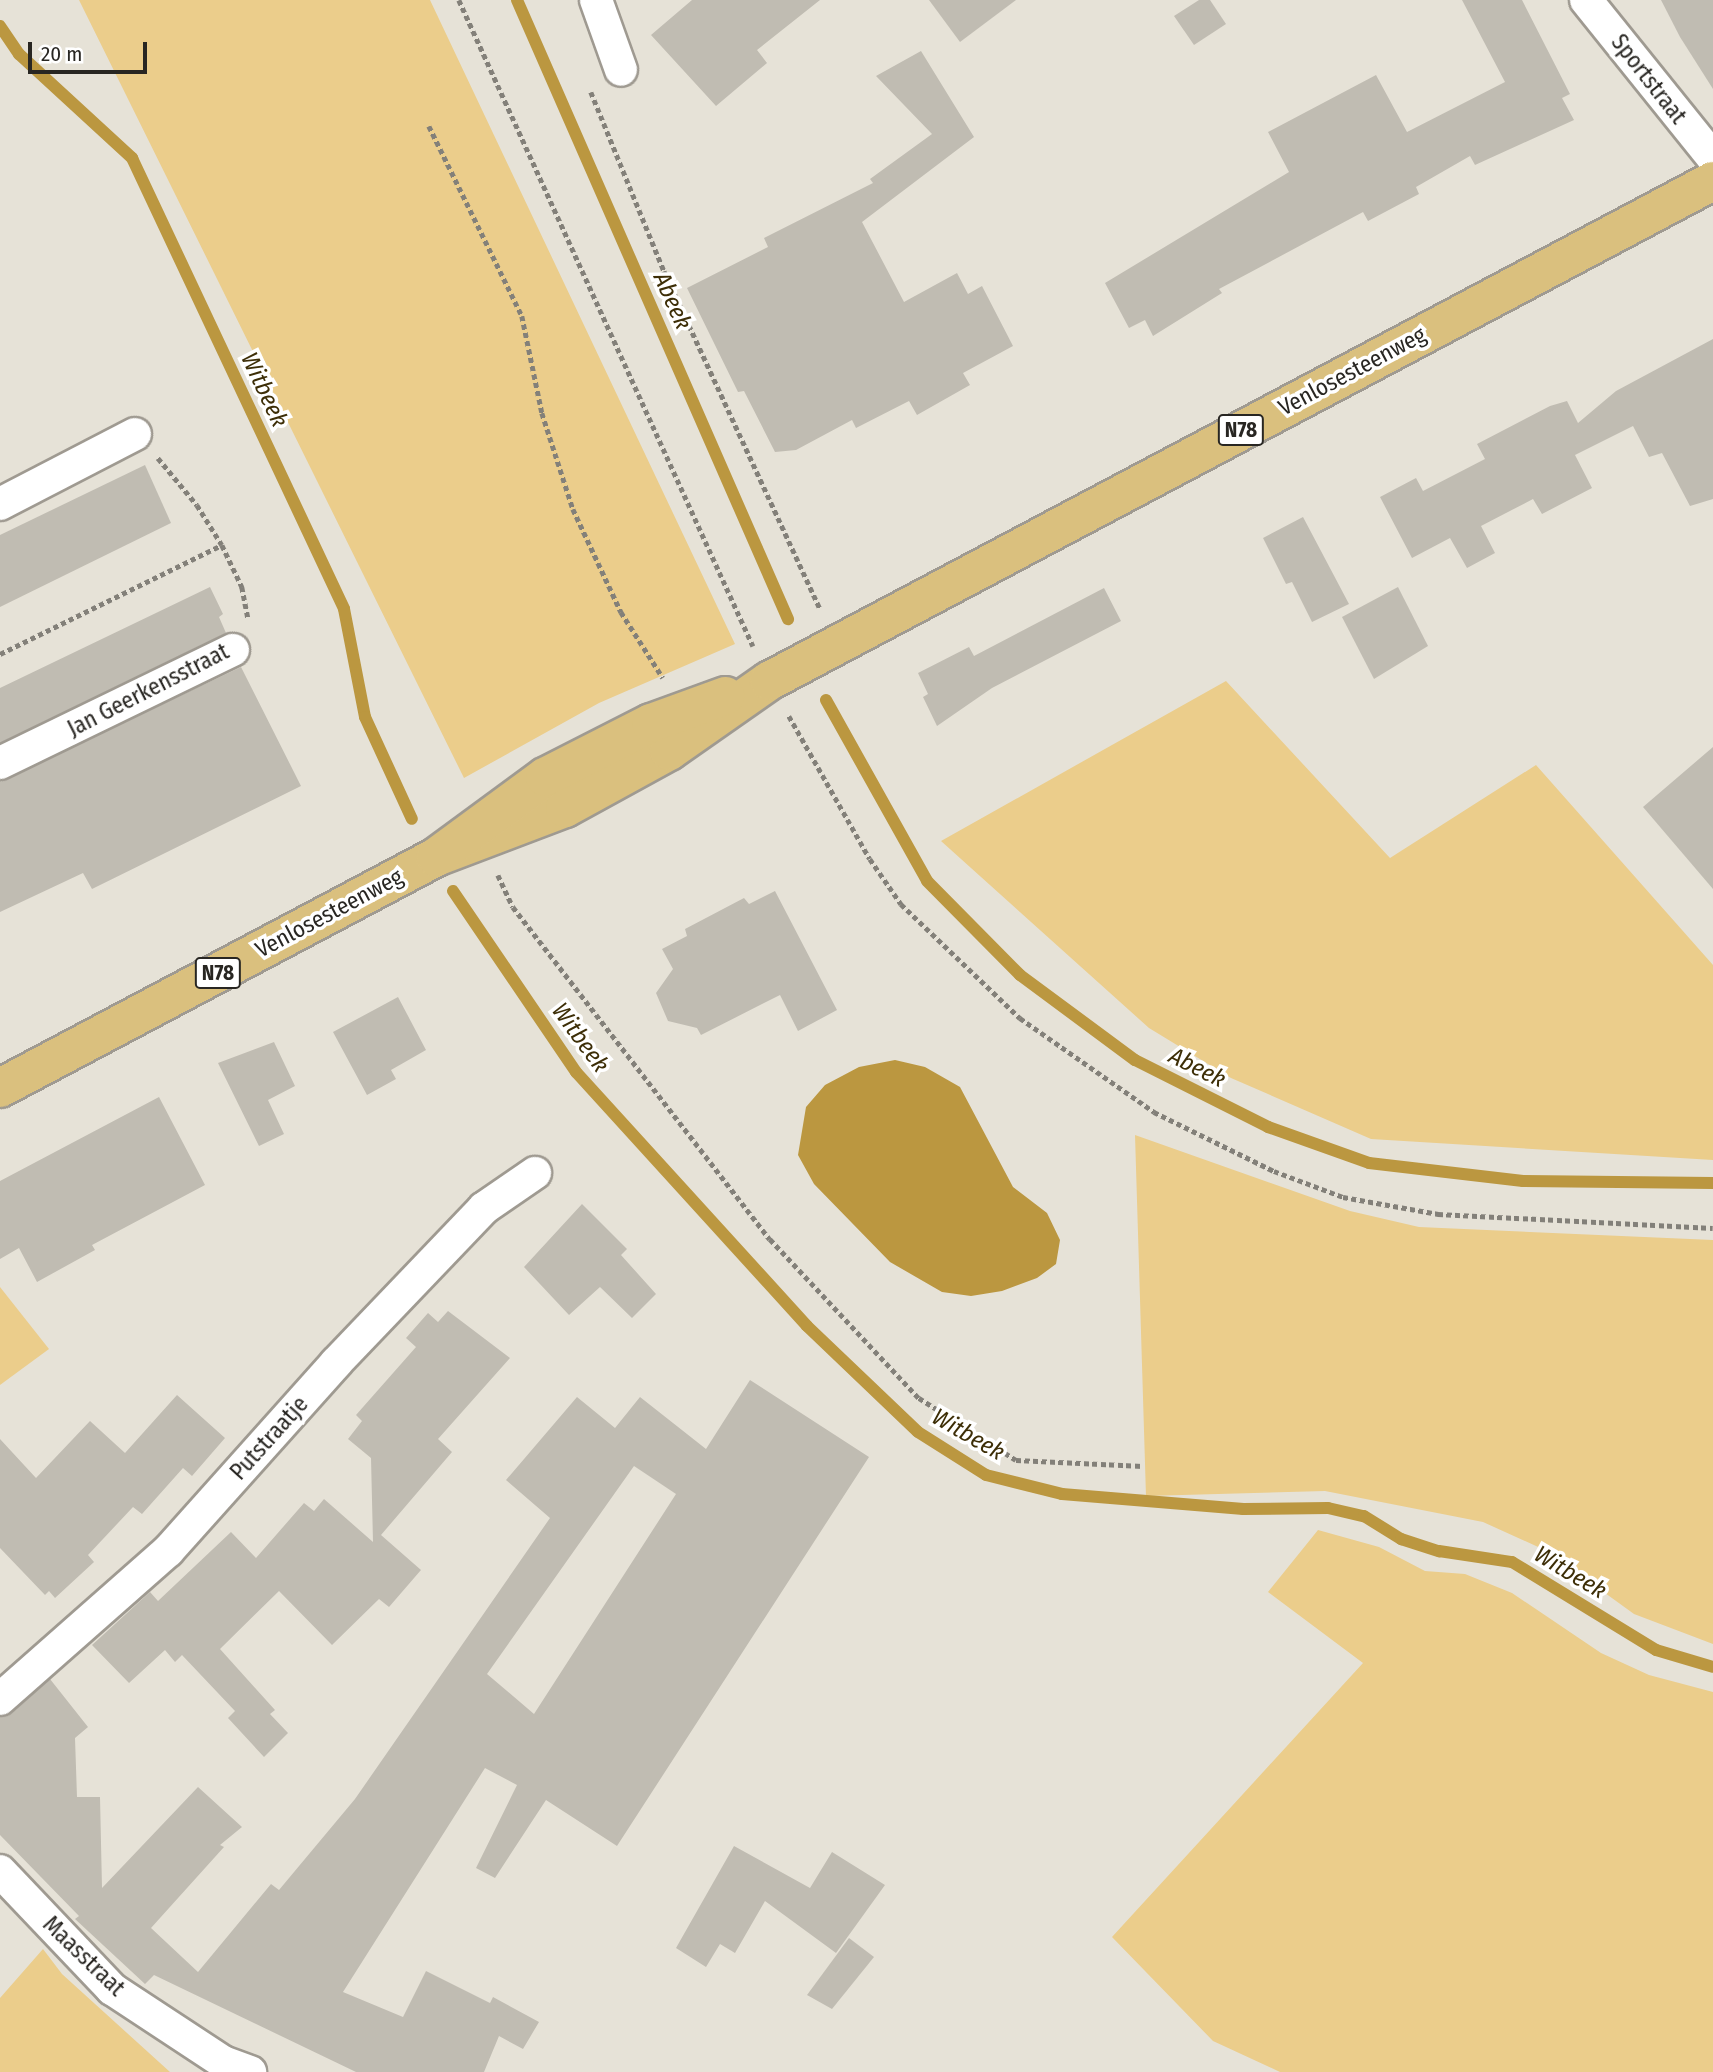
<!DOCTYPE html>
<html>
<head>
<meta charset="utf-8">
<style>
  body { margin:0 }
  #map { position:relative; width:1713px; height:2072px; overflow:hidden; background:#e6e2d7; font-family:"Fira Sans Condensed",sans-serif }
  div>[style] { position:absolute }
  .green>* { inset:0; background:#ebcd8b }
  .water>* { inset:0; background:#bb9740 }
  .stream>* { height:12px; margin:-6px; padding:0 6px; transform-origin:6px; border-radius:6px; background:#bb9740 }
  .building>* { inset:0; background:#c0bcb2 }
  .path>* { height:4.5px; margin-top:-2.25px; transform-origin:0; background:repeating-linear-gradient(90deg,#838079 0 5px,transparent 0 8.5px) }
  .roads { filter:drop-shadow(2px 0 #9f9a91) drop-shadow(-2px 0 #9f9a91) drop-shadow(0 2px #9f9a91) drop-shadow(0 -2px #9f9a91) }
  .street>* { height:32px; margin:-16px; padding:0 16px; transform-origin:16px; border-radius:16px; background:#fff }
  .primary>* { height:38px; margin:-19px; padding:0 19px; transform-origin:19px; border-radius:19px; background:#dac07e }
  span { translate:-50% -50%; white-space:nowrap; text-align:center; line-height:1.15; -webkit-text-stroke:7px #fff; paint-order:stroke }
  .shield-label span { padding:2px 5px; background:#fff; border:2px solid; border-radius:5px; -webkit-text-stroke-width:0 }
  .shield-label { font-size:21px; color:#282622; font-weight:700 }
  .street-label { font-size:23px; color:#282622 }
  .water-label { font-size:24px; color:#3d2e07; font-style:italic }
  .scale { position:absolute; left:28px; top:42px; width:119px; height:32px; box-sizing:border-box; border:4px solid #282622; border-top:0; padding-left:9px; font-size:21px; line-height:24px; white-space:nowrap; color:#282622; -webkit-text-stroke:5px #fff; paint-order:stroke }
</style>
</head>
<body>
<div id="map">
  <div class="green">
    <div style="clip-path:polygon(79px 0,430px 0,735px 644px,599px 703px,464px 778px)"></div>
    <div style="clip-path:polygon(1226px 681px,1390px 858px,1536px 765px,1713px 965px,1713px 1160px,1371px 1139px,1231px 1078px,1149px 1028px,941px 841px)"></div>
    <div style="clip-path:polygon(1135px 1135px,1350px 1211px,1419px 1227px,1713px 1240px,1713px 1644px,1634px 1614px,1547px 1551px,1483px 1522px,1325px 1491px,1146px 1496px)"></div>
    <div style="clip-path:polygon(0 1287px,49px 1349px,0 1385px)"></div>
    <div style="clip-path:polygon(1318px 1530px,1379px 1547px,1425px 1571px,1465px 1574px,1512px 1593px,1601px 1653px,1649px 1675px,1713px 1692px,1713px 2072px,1280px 2072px,1213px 2041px,1112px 1937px,1363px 1663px,1268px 1592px)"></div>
    <div style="clip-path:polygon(43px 1949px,62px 1974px,170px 2072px,0 2072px,0 1998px)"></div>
  </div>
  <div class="water">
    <div style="clip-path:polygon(895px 1060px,925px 1067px,960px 1087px,1013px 1187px,1047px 1213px,1060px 1240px,1056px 1264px,1037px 1278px,1002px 1291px,971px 1296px,942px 1292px,890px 1262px,814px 1184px,798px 1155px,806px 1107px,825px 1085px,859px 1067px)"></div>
  </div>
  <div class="stream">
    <div style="left:517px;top:0;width:676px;rotate:66.36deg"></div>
    <div style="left:0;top:26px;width:34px;rotate:56deg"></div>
    <div style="left:19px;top:54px;width:154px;rotate:42.6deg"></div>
    <div style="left:132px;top:158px;width:498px;rotate:64.8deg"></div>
    <div style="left:344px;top:609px;width:110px;rotate:79deg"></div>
    <div style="left:365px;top:717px;width:112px;rotate:65.3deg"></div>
    <div style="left:826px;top:700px;width:207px;rotate:60.8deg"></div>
    <div style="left:927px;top:881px;width:132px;rotate:45.3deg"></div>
    <div style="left:1020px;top:975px;width:143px;rotate:36.5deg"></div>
    <div style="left:1135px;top:1060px;width:149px;rotate:26.7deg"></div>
    <div style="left:1268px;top:1127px;width:107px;rotate:19.6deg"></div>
    <div style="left:1369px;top:1163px;width:155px;rotate:6.7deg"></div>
    <div style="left:1523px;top:1181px;width:190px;rotate:0.6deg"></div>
    <div style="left:453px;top:891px;width:219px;rotate:55.8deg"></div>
    <div style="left:576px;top:1072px;width:343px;rotate:47.7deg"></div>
    <div style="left:807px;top:1326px;width:153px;rotate:43.7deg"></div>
    <div style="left:918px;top:1432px;width:80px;rotate:32.3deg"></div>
    <div style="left:986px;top:1475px;width:78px;rotate:14deg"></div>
    <div style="left:1062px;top:1494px;width:182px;rotate:4.7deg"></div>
    <div style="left:1243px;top:1509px;width:85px;rotate:-0.7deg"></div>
    <div style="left:1328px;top:1508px;width:37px;rotate:13deg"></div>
    <div style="left:1364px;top:1516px;width:44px;rotate:31.9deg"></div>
    <div style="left:1401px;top:1539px;width:40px;rotate:18deg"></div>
    <div style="left:1439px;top:1551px;width:74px;rotate:8.6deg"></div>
    <div style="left:1512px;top:1562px;width:169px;rotate:31.4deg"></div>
    <div style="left:1656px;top:1650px;width:59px;rotate:16.6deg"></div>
  </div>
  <div class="building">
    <div style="clip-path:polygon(692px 0,820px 0,757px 50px,767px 63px,716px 106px,651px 35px)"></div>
    <div style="clip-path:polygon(929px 0,1016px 0,960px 42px)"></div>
    <div style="clip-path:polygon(1199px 0,1210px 0,1226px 24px,1194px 45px,1174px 16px)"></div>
    <div style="clip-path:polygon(1462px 0,1522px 0,1570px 94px,1562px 98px,1574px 120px,1475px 165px,1470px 156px,1416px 187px,1419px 194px,1368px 221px,1363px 212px,1219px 289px,1222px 293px,1153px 336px,1145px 320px,1129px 328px,1105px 283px,1289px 172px,1268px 132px,1376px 75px,1407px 132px,1505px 82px)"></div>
    <div style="clip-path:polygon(1661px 0,1713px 0,1713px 89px,1680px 37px)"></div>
    <div style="clip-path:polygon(921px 51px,974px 137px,862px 222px,904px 302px,957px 273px,968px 294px,982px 286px,1013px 346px,963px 373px,970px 385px,917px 415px,909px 401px,856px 428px,852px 420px,796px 450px,775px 452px,744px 391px,738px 392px,687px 288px,768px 247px,764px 238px,873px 183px,870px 179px,932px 134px,876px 76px)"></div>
    <div style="clip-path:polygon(1713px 339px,1713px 499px,1690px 506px,1662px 453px,1649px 457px,1633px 426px,1575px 455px,1592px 488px,1542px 514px,1533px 499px,1481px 526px,1495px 553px,1467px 568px,1450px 538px,1412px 558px,1380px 497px,1416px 478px,1423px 491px,1485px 459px,1477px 444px,1550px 406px,1567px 401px,1578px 423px,1616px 391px)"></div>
    <div style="clip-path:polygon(145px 465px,171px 523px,0 607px,0 535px)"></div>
    <div style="clip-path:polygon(1303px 517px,1349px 604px,1312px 622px,1292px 582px,1286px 584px,1263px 538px)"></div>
    <div style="clip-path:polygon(210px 587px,223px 614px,219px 617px,226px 633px,0 743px,0 688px)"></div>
    <div style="clip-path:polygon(1398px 587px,1428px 646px,1374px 679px,1342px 617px)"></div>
    <div style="clip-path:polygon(1104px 588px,1121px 621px,992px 688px,937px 726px,923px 697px,928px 694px,918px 673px,969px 647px,974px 656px)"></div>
    <div style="clip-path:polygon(241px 667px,301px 786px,92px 889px,83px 873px,0 912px,0 781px)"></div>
    <div style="clip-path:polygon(1713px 747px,1713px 889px,1643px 807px)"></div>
    <div style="clip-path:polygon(775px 891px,837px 1010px,798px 1031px,780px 995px,701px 1035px,697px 1028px,668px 1021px,656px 993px,673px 969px,662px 949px,687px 936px,685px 929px,744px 898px,749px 904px)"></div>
    <div style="clip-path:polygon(398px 997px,426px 1050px,391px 1070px,396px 1079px,367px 1095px,333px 1032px)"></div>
    <div style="clip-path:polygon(274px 1042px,295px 1086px,268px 1100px,284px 1134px,259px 1146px,218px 1063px)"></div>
    <div style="clip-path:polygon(159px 1097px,205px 1185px,92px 1245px,95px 1250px,37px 1282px,19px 1248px,0 1259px,0 1181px)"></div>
    <div style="clip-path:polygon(582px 1204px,627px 1249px,621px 1255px,656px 1294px,632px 1318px,600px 1287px,569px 1315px,524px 1267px)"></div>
    <div style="clip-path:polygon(448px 1311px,510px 1358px,438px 1439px,452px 1452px,381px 1535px,421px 1570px,389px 1607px,379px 1599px,332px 1645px,279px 1591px,220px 1649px,275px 1710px,270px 1714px,288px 1733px,264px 1757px,228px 1718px,235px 1711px,182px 1655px,175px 1662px,165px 1650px,129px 1683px,92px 1645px,150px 1592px,158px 1601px,231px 1532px,256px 1558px,304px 1503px,314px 1511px,324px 1499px,373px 1542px,371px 1458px,348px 1439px,362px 1421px,356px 1415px,416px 1347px,406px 1338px,428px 1313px,438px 1322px)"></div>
    <div style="clip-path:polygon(evenodd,750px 1380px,869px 1457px,617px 1846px,546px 1800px,495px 1878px,476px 1868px,517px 1785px,485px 1768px,343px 1992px,403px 2017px,426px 1971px,490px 2003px,493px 1997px,539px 2022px,523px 2049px,499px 2036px,484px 2072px,356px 2072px,154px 1975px,145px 1984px,75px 1919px,79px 1916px,0 1835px,0 1717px,12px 1713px,50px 1679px,88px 1727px,75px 1738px,77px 1797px,100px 1797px,102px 1888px,198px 1787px,242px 1827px,220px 1845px,224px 1847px,151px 1928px,198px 1972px,271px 1884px,279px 1890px,355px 1799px,550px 1518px,506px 1480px,577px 1397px,615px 1428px,640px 1397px,706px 1449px,750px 1380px,634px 1466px,676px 1494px,534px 1714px,487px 1674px,634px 1466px)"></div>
    <div style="clip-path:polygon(177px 1395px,225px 1438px,192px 1476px,183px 1468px,142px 1514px,133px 1507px,88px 1555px,94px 1562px,55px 1598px,49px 1591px,45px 1595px,0 1548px,0 1439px,36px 1478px,90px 1421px,125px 1453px)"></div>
    <div style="clip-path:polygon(734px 1846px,810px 1888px,832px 1852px,885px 1885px,836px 1953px,765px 1901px,735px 1953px,720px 1944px,706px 1967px,676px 1948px)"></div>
    <div style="clip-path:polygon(849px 1938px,874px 1957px,832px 2009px,807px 1995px)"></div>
  </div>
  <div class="path">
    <div style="left:459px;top:0;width:710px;rotate:65.53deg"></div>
    <div style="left:591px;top:92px;width:193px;rotate:67.8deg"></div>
    <div style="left:664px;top:271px;width:372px;rotate:65.2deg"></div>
    <div style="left:429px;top:126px;width:212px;rotate:63.9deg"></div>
    <div style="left:522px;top:316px;width:99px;rotate:78.3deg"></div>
    <div style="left:542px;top:413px;width:101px;rotate:72.1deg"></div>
    <div style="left:573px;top:509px;width:114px;rotate:65deg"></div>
    <div style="left:621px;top:612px;width:78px;rotate:57.5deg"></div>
    <div style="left:158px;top:458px;width:61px;rotate:50.3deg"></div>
    <div style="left:197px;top:505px;width:47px;rotate:58deg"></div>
    <div style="left:222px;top:545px;width:47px;rotate:64.5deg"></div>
    <div style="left:242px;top:587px;width:33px;rotate:79deg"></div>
    <div style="left:0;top:654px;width:247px;rotate:-26.2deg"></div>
    <div style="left:789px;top:716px;width:164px;rotate:60.5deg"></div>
    <div style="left:870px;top:859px;width:55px;rotate:55.4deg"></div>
    <div style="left:901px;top:904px;width:165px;rotate:43.8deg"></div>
    <div style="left:1020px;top:1018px;width:164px;rotate:35deg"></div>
    <div style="left:1154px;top:1112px;width:134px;rotate:26.2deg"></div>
    <div style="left:1274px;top:1171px;width:74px;rotate:20.6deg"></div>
    <div style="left:1343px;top:1197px;width:97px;rotate:10.1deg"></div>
    <div style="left:1438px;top:1214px;width:275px;rotate:2.9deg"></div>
    <div style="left:498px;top:875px;width:35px;rotate:65deg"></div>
    <div style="left:513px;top:907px;width:420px;rotate:52.3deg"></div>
    <div style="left:770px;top:1239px;width:218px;rotate:46.9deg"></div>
    <div style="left:919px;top:1398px;width:115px;rotate:32.6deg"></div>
    <div style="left:1016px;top:1460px;width:127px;rotate:2.7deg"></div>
  </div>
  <div class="roads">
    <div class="street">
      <div style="left:596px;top:0;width:74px;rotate:70.3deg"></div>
      <div style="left:1586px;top:0;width:203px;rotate:51.2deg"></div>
      <div style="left:0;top:504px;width:152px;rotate:-27.4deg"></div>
      <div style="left:0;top:763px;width:259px;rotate:-25.9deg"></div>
      <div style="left:0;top:1699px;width:224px;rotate:-41.4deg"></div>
      <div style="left:168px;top:1551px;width:252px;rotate:-48.2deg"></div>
      <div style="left:336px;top:1363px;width:214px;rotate:-46.3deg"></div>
      <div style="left:484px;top:1208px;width:62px;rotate:-34.5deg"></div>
      <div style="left:0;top:1871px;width:163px;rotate:46.5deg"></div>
      <div style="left:112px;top:1989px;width:133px;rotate:33.3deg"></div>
      <div style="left:223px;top:2062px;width:29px;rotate:20deg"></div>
    </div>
    <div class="primary">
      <div style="left:436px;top:857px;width:138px;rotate:-20.8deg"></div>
      <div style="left:565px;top:808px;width:119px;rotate:-28.7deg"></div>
      <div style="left:669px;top:751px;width:122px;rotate:-35deg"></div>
      <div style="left:769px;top:681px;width:1068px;rotate:-27.91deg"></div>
      <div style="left:0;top:1088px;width:493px;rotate:-27.9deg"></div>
      <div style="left:436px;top:857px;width:135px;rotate:-36.3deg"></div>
      <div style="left:545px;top:777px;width:119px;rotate:-27deg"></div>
      <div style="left:651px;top:723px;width:79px;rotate:-20deg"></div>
    </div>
  </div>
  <div class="shield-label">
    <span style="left:1241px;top:430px">N78</span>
    <span style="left:218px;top:973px">N78</span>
  </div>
  <div class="street-label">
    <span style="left:1649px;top:79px;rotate:52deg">Sportstraat</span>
    <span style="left:1352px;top:371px;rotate:-28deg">Venlosesteenweg</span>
    <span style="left:148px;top:690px;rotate:-27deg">Jan Geerkensstraat</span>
    <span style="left:329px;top:913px;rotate:-28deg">Venlosesteenweg</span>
    <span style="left:269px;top:1438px;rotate:-48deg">Putstraatje</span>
    <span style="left:84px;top:1956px;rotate:44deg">Maasstraat</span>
  </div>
  <div class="water-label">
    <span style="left:672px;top:301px;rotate:66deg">Abeek</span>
    <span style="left:264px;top:390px;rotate:65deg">Witbeek</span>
    <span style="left:580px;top:1038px;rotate:54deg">Witbeek</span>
    <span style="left:1197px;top:1068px;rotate:27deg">Abeek</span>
    <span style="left:968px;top:1435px;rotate:30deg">Witbeek</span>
    <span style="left:1570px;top:1573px;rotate:31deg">Witbeek</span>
  </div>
  <div class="scale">20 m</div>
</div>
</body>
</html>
